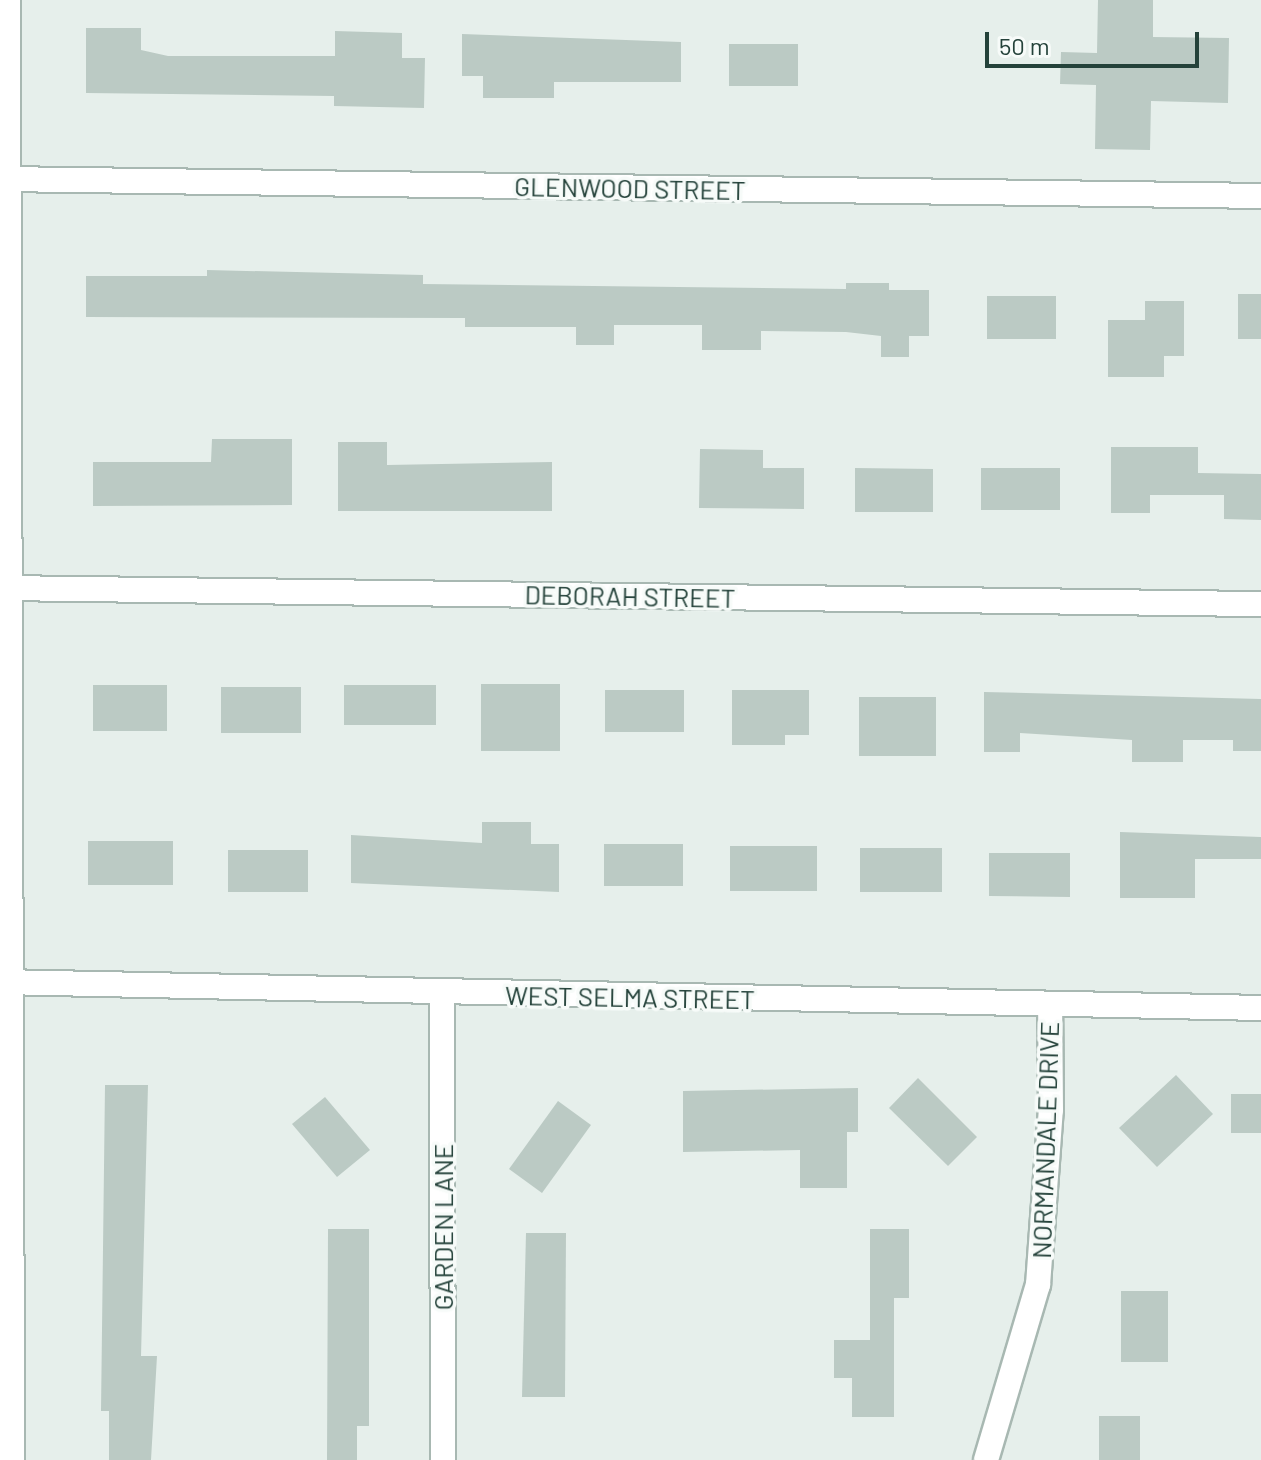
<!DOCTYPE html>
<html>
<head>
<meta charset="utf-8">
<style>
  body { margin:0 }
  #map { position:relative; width:1261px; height:1460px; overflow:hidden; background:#e6efeb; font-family:Barlow,sans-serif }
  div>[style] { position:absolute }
  .building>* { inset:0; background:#bbcac4 }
  .roads { filter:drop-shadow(2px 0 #a8b8b2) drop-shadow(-2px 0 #a8b8b2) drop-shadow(0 2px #a8b8b2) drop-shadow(0 -2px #a8b8b2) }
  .minor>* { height:24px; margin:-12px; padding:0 12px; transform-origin:12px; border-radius:12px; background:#fff }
  .tertiary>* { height:24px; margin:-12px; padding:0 12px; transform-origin:12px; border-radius:12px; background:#fff }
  span { translate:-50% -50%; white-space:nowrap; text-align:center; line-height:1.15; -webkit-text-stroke:7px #f7fbf9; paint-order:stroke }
  .street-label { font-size:26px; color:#24423a }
  .scale { position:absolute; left:985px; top:32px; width:214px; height:36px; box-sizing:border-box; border:4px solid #24423a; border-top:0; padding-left:10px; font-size:24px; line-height:28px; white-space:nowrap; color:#24423a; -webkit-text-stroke:6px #f7fbf9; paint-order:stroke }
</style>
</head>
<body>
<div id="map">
  <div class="building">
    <div style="clip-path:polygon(1098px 0,1153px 0,1153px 37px,1229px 38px,1228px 103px,1151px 101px,1150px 150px,1095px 149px,1096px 85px,1060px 84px,1061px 52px,1097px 53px)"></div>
    <div style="clip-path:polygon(86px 28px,141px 28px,141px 50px,168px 56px,335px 56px,335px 31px,402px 33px,402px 58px,425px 58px,424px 108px,334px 106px,334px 96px,86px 93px)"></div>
    <div style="clip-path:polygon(462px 34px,681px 42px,681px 82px,554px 82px,554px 98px,483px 98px,483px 76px,462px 76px)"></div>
    <div style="clip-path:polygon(729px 44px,798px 44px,798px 86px,729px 86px)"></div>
    <div style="clip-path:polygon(207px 270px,423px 275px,423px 284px,846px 289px,846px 283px,889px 283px,889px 290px,929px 290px,929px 336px,909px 336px,909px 357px,881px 357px,881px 336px,846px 332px,761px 331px,761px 350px,702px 350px,702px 325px,614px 325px,614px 345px,576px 345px,576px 327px,465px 327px,465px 318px,86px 317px,86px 276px,207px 276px)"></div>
    <div style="clip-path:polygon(1238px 294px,1261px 294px,1261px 339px,1238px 339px)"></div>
    <div style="clip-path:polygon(987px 296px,1056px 296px,1056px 339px,987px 339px)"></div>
    <div style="clip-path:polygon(1145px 301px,1184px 301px,1184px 356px,1164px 356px,1164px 377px,1108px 377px,1108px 320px,1145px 320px)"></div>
    <div style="clip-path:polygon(212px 439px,292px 439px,292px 505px,93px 506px,93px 462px,211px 462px)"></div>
    <div style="clip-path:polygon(338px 442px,387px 442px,387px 465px,552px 462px,552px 511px,338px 511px)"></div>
    <div style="clip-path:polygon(1111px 447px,1198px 447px,1198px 473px,1261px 474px,1261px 520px,1224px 519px,1224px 495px,1150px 495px,1150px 513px,1111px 513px)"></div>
    <div style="clip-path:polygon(700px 449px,763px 450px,763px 468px,804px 468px,804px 509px,699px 508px)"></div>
    <div style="clip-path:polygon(855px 468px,933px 469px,933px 512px,855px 512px)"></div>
    <div style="clip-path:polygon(981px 468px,1060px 468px,1060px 510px,981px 510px)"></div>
    <div style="clip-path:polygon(481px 684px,560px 684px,560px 751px,481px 751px)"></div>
    <div style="clip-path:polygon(93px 685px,167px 685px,167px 731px,93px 731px)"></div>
    <div style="clip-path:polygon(344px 685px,436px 685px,436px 725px,344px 725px)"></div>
    <div style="clip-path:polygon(221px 687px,301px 687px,301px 733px,221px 733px)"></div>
    <div style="clip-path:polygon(605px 690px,684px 690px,684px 732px,605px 732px)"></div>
    <div style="clip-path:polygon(732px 690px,809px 690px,809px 735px,785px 735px,785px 745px,732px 745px)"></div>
    <div style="clip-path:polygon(984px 692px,1261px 699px,1261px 751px,1233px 751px,1233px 740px,1183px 740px,1183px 762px,1132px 762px,1132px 740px,1020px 733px,1020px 752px,984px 752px)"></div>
    <div style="clip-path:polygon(859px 697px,936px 697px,936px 756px,859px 756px)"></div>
    <div style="clip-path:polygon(482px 822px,531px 822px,531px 844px,559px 844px,559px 892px,351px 883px,351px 835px,482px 843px)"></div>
    <div style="clip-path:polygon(1120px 832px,1261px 837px,1261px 859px,1195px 859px,1195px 898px,1120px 898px)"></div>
    <div style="clip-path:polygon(88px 841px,173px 841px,173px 885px,88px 885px)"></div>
    <div style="clip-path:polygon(604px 844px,683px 844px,683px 886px,604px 886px)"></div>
    <div style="clip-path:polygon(730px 846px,817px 846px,817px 891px,730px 891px)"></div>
    <div style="clip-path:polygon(860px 848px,942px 848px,942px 892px,860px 892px)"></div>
    <div style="clip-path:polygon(228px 850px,308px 850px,308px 892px,228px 892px)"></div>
    <div style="clip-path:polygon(989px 853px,1070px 853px,1070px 897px,989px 896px)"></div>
    <div style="clip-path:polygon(1176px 1075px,1213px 1114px,1157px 1167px,1119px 1128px)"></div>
    <div style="clip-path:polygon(918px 1078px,977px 1137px,948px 1166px,889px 1108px)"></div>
    <div style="clip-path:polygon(105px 1085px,148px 1085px,141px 1356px,157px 1356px,151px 1460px,109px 1460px,109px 1411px,101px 1411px)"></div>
    <div style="clip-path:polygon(858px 1088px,858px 1132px,847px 1132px,847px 1188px,800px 1188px,800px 1150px,683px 1152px,683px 1091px)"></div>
    <div style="clip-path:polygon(1231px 1094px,1261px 1094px,1261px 1133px,1231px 1133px)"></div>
    <div style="clip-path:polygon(325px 1097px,370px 1150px,337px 1177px,292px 1124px)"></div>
    <div style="clip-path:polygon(558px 1101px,591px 1125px,542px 1193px,509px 1169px)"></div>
    <div style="clip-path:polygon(328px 1229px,369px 1229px,369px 1426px,357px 1426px,357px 1460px,327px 1460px)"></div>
    <div style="clip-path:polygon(870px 1229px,909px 1229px,909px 1298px,894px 1298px,894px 1417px,852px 1417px,852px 1378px,834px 1378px,834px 1340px,870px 1340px)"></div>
    <div style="clip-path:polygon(526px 1233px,566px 1233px,565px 1397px,522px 1397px)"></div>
    <div style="clip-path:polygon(1121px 1291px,1168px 1291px,1168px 1362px,1121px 1362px)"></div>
    <div style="clip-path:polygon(1099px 1416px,1140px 1416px,1140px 1460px,1099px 1460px)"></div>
  </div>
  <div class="roads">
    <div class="minor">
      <div style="left:8px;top:0;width:1460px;rotate:89.84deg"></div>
      <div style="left:0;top:179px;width:1261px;rotate:0.77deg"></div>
      <div style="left:0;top:588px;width:1261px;rotate:0.73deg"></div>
      <div style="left:442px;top:993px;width:467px;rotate:89.9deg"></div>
      <div style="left:986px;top:1460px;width:183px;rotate:-73.5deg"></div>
      <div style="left:1038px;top:1285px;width:175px;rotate:-85.8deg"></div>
      <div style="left:1051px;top:1110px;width:106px;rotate:-90.5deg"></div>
    </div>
    <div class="tertiary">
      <div style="left:0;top:982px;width:1261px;rotate:1.18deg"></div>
    </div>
  </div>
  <div class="street-label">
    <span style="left:630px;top:188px;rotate:1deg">GLENWOOD STREET</span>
    <span style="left:630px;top:596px;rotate:1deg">DEBORAH STREET</span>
    <span style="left:630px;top:997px;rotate:1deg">WEST SELMA STREET</span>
    <span style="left:1045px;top:1140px;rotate:-88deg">NORMANDALE DRIVE</span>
    <span style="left:443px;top:1227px;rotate:-90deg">GARDEN LANE</span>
  </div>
  <div class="scale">50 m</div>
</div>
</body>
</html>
